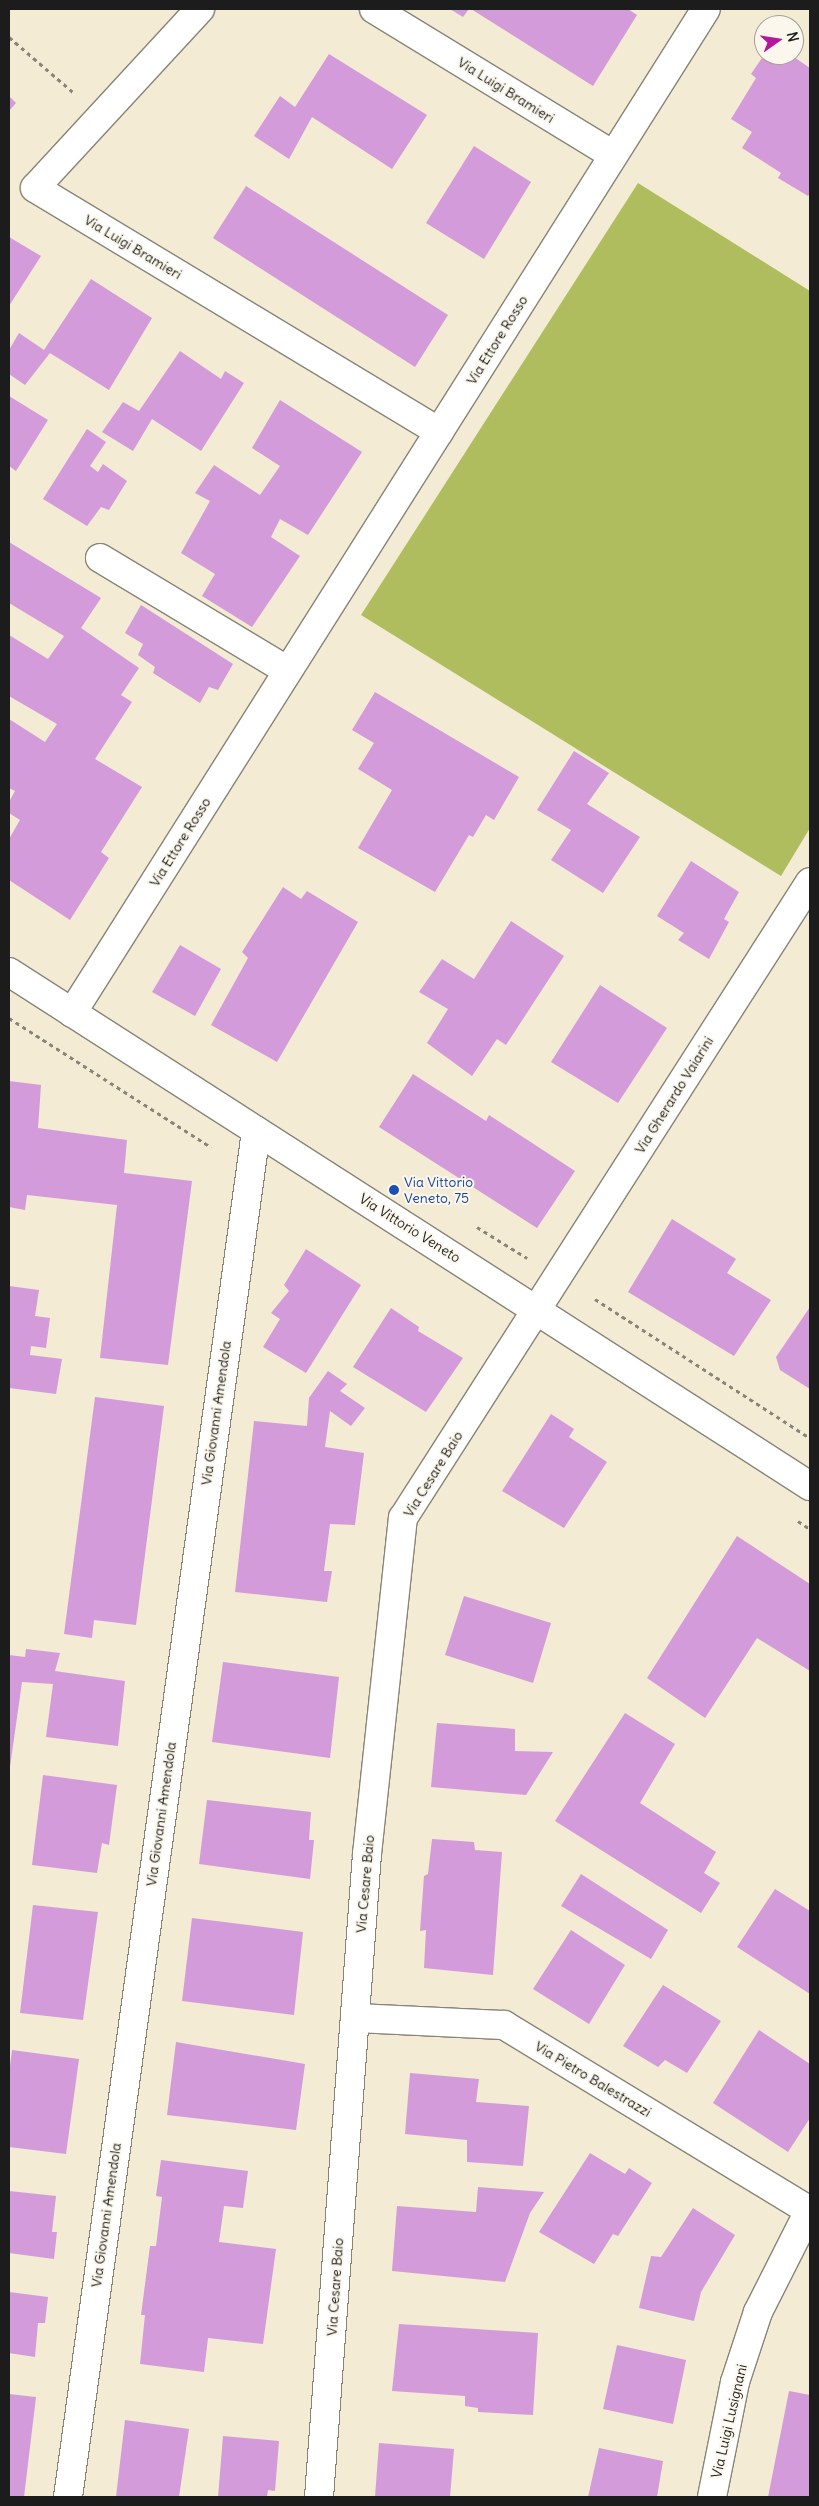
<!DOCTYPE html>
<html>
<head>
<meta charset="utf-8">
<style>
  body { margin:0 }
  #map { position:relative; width:819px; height:2506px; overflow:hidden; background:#f3ebd4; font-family:Delius,sans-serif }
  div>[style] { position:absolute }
  .green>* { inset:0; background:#b0bd5f }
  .building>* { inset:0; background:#d39bda }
  .path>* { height:3px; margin-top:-1.5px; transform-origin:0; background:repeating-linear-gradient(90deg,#888478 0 4px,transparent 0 8px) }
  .roads { filter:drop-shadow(1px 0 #888478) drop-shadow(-1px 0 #888478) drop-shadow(0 1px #888478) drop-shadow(0 -1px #888478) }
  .minor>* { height:28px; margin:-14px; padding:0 14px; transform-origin:14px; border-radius:14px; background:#fff }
  .major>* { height:28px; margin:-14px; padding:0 14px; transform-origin:14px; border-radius:14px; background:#fff }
  .dots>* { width:14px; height:14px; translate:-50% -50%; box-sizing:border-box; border:2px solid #fbf7ec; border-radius:50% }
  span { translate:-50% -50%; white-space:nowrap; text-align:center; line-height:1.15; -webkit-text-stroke:4px #fbf7ec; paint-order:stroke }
  .street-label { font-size:14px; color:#1c1c1c }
  .transit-label { font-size:14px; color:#164399 }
  .left { translate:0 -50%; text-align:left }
  .frame { position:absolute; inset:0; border:10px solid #1c1c1c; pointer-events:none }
  .north { position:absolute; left:754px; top:15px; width:50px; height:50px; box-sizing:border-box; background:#fbf7ec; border:1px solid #a29f99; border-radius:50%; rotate:77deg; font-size:14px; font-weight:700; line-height:20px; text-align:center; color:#1c1c1c }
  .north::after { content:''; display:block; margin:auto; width:18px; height:22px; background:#b5179e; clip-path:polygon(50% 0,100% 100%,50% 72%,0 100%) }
</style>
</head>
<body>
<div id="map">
  <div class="green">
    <div style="clip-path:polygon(638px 183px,810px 291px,810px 828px,781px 876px,361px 615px)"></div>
  </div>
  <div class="building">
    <div style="clip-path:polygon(450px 9px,469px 9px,463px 17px)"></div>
    <div style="clip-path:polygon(471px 9px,628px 9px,637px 15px,593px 86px)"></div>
    <div style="clip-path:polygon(329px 54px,427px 115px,392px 169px,312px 117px,289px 159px,254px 136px,280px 96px,295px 107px)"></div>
    <div style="clip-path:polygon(764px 55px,791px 55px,810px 68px,810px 193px,808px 196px,778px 178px,781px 173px,742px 148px,752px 132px,731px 119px,756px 78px,751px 74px)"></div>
    <div style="clip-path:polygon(9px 96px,16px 103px,9px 111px)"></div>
    <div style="clip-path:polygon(474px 146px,531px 182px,484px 259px,426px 223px)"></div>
    <div style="clip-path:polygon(246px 186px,448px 315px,415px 367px,213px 238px)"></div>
    <div style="clip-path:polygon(9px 237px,41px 256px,9px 306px)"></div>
    <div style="clip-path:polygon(91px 279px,152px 318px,109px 390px,50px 353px,25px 385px,9px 374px,9px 350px,19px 333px,44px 350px)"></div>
    <div style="clip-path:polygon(180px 351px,221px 379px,225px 371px,244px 383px,201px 451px,152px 419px,133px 451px,102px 432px,123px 402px,139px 411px)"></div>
    <div style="clip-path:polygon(9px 396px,48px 420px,16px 471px,9px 466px)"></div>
    <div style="clip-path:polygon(280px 400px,362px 452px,308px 535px,280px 519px,271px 537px,300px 556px,252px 627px,202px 596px,215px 574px,181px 553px,210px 501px,195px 493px,214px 465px,260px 495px,280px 466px,252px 448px)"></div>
    <div style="clip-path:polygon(87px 429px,106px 442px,90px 466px,98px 472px,103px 464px,127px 481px,109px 510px,101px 507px,87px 526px,43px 499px)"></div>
    <div style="clip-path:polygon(9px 542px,101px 598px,81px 628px,139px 668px,121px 695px,132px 702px,95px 759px,142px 787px,101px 852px,109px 858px,70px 920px,9px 880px,9px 839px,20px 820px,9px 813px,9px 802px,15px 791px,9px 788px,9px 719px,45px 742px,57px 724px,9px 696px,9px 635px,48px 659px,64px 636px,9px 603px)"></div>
    <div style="clip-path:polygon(141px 605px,233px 664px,218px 690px,209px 687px,200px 703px,153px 673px,155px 667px,138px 655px,143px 644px,125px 633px)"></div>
    <div style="clip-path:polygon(375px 692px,519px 777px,494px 820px,486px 815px,473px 837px,469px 835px,435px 892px,358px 848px,392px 790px,358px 769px,374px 743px,352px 730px)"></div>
    <div style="clip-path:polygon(574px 751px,609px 773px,587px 804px,640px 837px,603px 893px,551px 860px,571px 830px,537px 810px)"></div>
    <div style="clip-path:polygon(691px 861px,739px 892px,724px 919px,729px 922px,709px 959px,678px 940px,684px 933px,657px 916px)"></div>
    <div style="clip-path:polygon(283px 887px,301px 899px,307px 891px,358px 922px,277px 1062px,211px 1025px,248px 958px,242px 952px)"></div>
    <div style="clip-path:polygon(511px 921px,564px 956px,506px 1045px,497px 1039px,472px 1076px,427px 1043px,448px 1009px,419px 992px,442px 959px,474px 979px)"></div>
    <div style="clip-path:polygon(180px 945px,221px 969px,195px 1016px,152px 992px)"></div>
    <div style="clip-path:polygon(600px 985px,667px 1028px,618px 1103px,551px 1062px)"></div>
    <div style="clip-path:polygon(413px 1074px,486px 1121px,489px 1115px,575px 1171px,537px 1228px,379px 1127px)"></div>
    <div style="clip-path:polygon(9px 1081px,41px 1085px,38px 1128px,127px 1140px,124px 1173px,192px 1181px,168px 1365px,100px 1358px,117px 1205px,27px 1195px,25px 1210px,9px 1207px)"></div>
    <div style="clip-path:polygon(672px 1219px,736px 1259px,727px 1273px,771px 1300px,734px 1356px,628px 1292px)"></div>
    <div style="clip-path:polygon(306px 1249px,361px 1285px,306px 1373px,263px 1347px,280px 1319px,271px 1313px,289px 1291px,284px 1285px)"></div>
    <div style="clip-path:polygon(9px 1286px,39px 1290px,35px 1316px,50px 1318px,46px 1348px,31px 1346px,30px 1355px,62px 1359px,56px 1394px,9px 1388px)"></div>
    <div style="clip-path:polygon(810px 1307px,810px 1389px,780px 1370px,776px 1357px)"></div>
    <div style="clip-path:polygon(391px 1308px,419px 1327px,418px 1331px,463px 1358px,426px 1412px,353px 1367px)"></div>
    <div style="clip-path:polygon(328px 1371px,347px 1384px,340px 1391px,365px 1408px,351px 1426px,330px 1411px,325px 1447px,364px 1453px,355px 1525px,330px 1524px,324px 1571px,332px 1571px,327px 1602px,235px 1592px,254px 1421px,307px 1426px,309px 1398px)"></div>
    <div style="clip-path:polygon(95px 1397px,164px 1406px,136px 1625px,94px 1620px,92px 1638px,64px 1634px)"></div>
    <div style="clip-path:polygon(551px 1414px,574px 1429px,569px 1437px,607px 1462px,564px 1528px,502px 1491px)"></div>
    <div style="clip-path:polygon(737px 1536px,810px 1584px,810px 1671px,757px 1638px,705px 1718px,647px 1678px)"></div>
    <div style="clip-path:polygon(464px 1596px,551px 1623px,533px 1683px,445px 1655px)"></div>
    <div style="clip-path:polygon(26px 1649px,60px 1653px,55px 1671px,125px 1681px,118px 1746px,46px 1737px,53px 1684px,22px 1682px,9px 1774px,9px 1655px,25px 1657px)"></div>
    <div style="clip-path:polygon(223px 1662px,339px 1677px,330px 1758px,212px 1742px)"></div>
    <div style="clip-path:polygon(625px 1713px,675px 1744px,640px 1803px,716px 1852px,704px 1873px,720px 1883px,701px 1913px,555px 1821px)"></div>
    <div style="clip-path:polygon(437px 1723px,515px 1729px,515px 1751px,553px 1752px,526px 1795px,431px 1787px)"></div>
    <div style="clip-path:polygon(43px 1775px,117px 1785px,109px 1845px,102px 1843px,97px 1873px,32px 1865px)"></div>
    <div style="clip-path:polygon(207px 1800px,311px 1812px,309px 1840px,314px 1840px,310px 1879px,199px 1864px)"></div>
    <div style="clip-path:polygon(432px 1839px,474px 1842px,475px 1850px,502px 1852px,493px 1975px,424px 1968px,426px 1930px,420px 1931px,424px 1876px,428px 1874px)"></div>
    <div style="clip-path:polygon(581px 1874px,668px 1930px,651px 1959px,561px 1906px)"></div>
    <div style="clip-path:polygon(775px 1889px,810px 1911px,810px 1994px,737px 1947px)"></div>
    <div style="clip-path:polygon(33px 1905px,98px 1912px,83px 2020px,20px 2013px)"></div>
    <div style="clip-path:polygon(192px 1918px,303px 1932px,294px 2015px,182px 2001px)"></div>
    <div style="clip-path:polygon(571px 1930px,625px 1965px,589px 2024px,533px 1989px)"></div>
    <div style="clip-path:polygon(663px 1985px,721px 2021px,687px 2073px,665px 2060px,658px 2067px,623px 2046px)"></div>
    <div style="clip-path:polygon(759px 2030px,810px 2064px,810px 2118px,788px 2152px,713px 2103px)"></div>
    <div style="clip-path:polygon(176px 2042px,305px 2064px,296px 2130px,167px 2115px)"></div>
    <div style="clip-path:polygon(12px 2050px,79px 2059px,66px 2154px,9px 2147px,9px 2074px)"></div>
    <div style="clip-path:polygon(410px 2073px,479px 2079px,476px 2102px,529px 2106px,523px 2166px,467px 2162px,467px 2140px,405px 2134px)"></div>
    <div style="clip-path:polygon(590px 2153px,625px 2174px,629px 2168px,652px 2183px,618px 2236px,613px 2234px,594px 2264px,539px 2232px)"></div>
    <div style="clip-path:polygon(161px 2160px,248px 2171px,243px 2208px,224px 2206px,219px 2242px,276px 2249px,263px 2344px,208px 2338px,204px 2372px,140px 2364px,145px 2315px,141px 2315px,150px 2246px,156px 2246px,162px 2197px,156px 2196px)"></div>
    <div style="clip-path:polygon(478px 2187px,544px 2192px,530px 2213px,505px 2282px,392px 2271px,397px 2206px,476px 2212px)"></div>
    <div style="clip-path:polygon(9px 2191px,56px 2196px,52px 2232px,57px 2232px,54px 2259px,9px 2253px)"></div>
    <div style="clip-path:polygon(693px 2208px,735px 2235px,701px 2292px,694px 2321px,639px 2308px,651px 2256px,661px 2257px)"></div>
    <div style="clip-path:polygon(9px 2292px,48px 2297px,45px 2323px,38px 2323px,35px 2357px,9px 2353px)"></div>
    <div style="clip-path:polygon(399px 2324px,538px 2333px,533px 2415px,478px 2412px,478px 2408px,465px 2406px,465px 2396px,392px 2391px)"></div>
    <div style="clip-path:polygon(617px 2345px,686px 2360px,673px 2424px,603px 2409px)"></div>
    <div style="clip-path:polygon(789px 2391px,810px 2395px,810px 2497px,768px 2497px)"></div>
    <div style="clip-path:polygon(9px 2394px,36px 2397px,24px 2497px,9px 2497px)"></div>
    <div style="clip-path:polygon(125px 2420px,189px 2429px,179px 2497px,116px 2497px)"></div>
    <div style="clip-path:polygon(223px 2436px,279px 2441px,275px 2491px,268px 2490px,267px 2497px,218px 2497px)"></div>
    <div style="clip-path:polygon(379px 2443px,454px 2449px,450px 2497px,375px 2497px)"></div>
    <div style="clip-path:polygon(599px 2448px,663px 2461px,657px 2497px,588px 2497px)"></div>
  </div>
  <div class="path">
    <div style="left:9px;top:37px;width:86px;rotate:40.7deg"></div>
    <div style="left:9px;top:1018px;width:240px;rotate:32.6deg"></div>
    <div style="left:477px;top:1227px;width:59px;rotate:31.8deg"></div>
    <div style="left:595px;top:1299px;width:256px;rotate:32.9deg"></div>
    <div style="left:798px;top:1521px;width:14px;rotate:34deg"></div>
  </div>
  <div class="roads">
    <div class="minor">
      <div style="left:200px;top:9px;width:243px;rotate:132.7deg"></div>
      <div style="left:35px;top:188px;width:472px;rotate:31.1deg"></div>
      <div style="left:374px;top:9px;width:280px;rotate:31.4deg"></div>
      <div style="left:100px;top:558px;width:219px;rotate:31deg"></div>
      <div style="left:72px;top:1013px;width:1187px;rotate:-57.73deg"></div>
      <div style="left:355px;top:2018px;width:149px;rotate:2.7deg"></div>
      <div style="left:504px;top:2025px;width:358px;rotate:31.3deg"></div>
      <div style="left:68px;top:2497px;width:1379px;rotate:-82.16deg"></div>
      <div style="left:319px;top:2497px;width:645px;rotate:-85.73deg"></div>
      <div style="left:367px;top:1854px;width:338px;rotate:-83.9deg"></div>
      <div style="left:403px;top:1518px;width:755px;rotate:-57.38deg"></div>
      <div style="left:712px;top:2497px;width:117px;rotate:-78.7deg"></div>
      <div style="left:735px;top:2382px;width:74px;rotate:-71.8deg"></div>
      <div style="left:758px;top:2312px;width:115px;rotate:-63.2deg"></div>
    </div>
    <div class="major">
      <div style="left:9px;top:972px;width:952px;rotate:32.69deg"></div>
    </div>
  </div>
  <div class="dots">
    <div style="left:394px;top:1190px;background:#1a4fb4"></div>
  </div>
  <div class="street-label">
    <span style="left:506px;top:90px;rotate:32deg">Via Luigi Bramieri</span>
    <span style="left:133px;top:247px;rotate:31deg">Via Luigi Bramieri</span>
    <span style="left:497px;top:340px;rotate:-58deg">Via Ettore Rosso</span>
    <span style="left:180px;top:842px;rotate:-58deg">Via Ettore Rosso</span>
    <span style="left:674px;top:1095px;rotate:-58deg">Via Gherardo Vaiarini</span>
    <span style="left:410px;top:1228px;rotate:32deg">Via Vittorio Veneto</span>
    <span style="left:216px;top:1413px;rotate:-82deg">Via Giovanni Amendola</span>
    <span style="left:433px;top:1474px;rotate:-58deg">Via Cesare Baio</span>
    <span style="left:161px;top:1814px;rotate:-82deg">Via Giovanni Amendola</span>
    <span style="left:365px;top:1884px;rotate:-85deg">Via Cesare Baio</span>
    <span style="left:593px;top:2079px;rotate:31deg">Via Pietro Balestrazzi</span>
    <span style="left:106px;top:2215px;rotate:-82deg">Via Giovanni Amendola</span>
    <span style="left:335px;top:2287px;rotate:-86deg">Via Cesare Baio</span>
    <span style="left:729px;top:2421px;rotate:-77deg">Via Luigi Lusignani</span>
  </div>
  <div class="transit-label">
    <span class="left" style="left:404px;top:1190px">Via Vittorio<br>Veneto, 75</span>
  </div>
  <div class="frame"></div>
  <div class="north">N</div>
</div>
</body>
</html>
